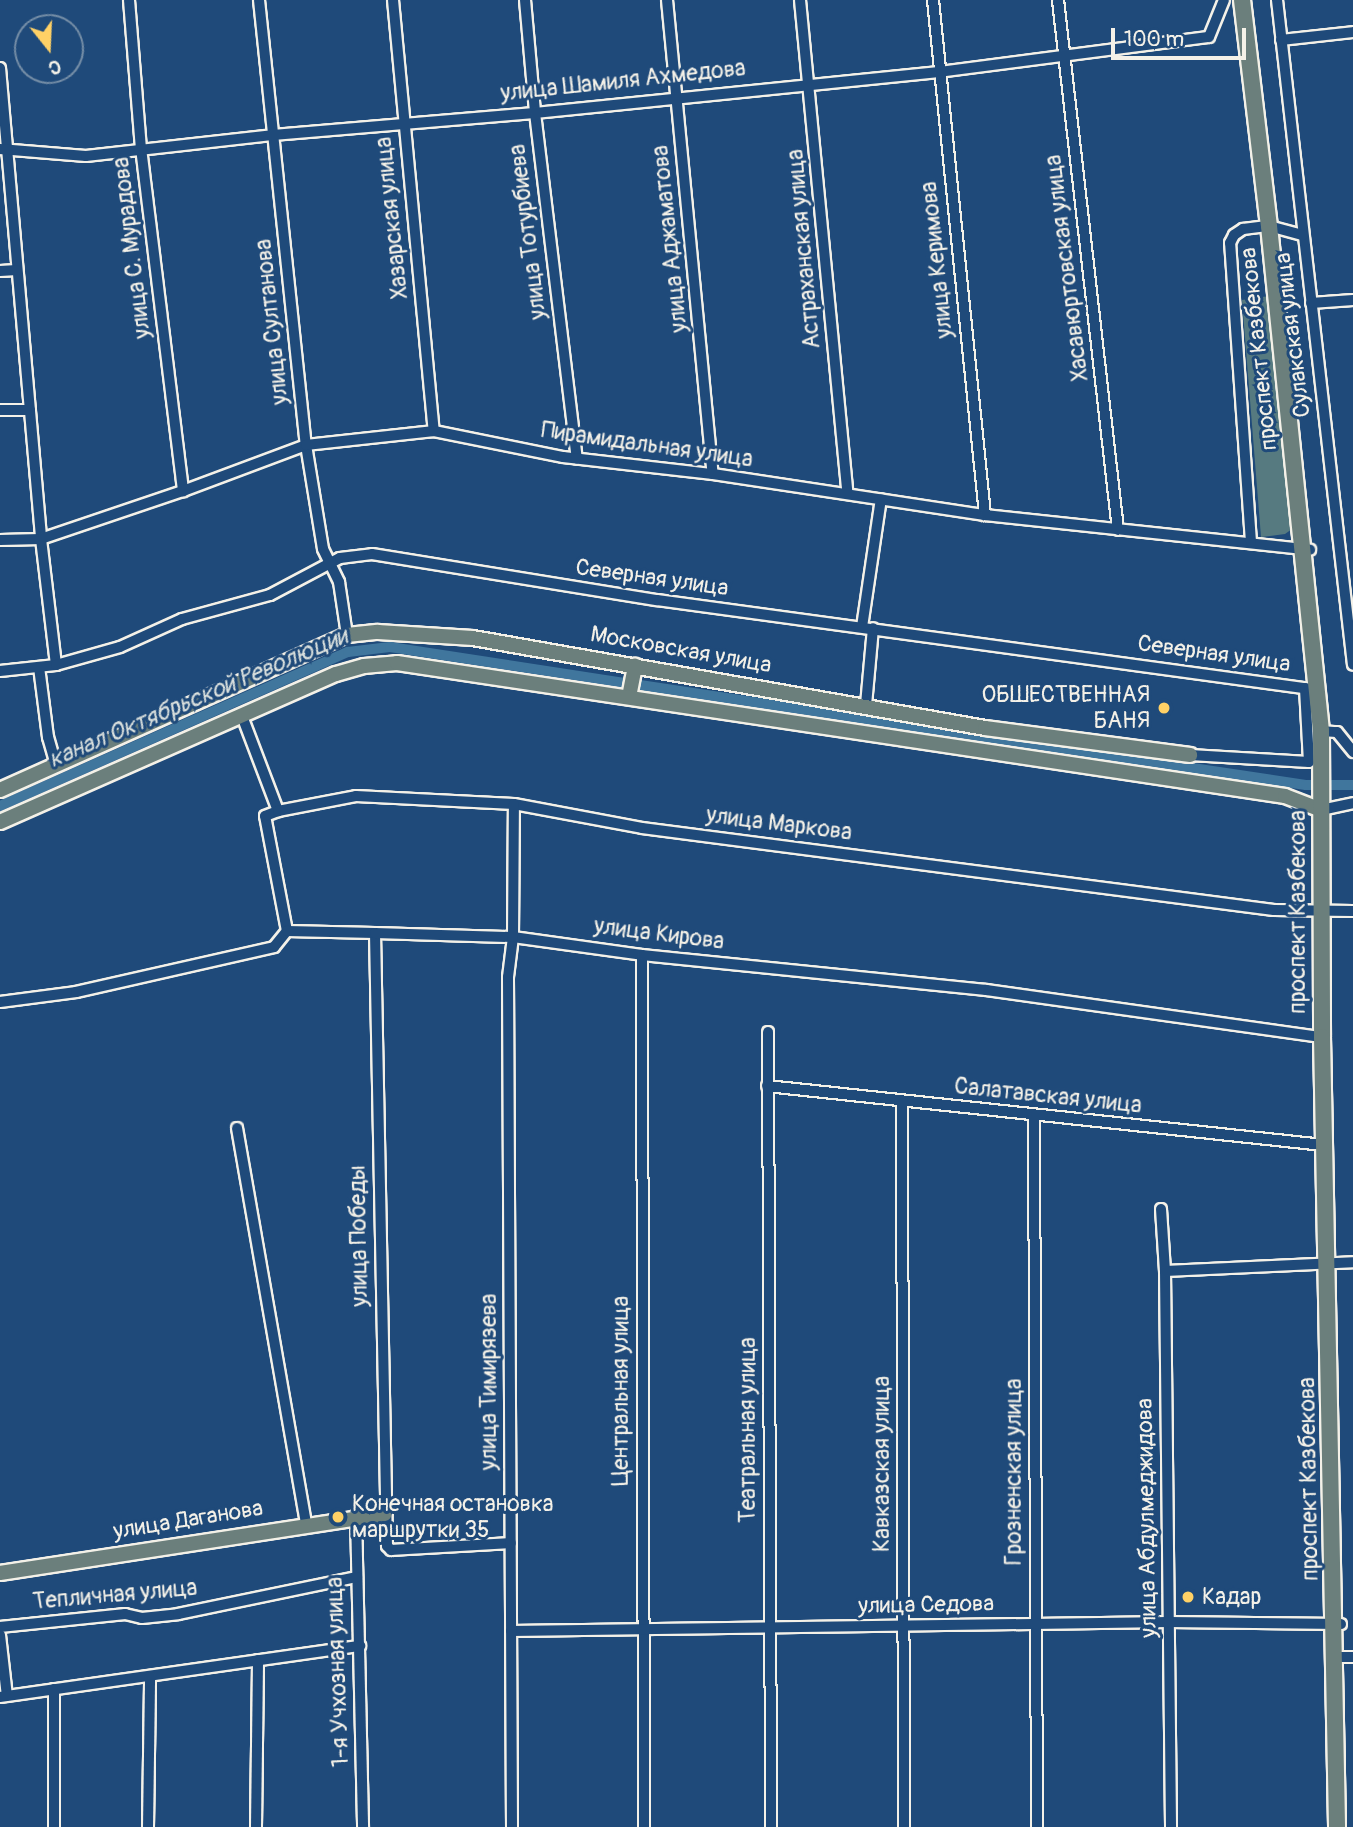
<!DOCTYPE html>
<html>
<head>
<meta charset="utf-8">
<style>
  body { margin:0 }
  #map { position:relative; width:1353px; height:1827px; overflow:hidden; background:#1f4a7a; font-family:Pangolin,sans-serif }
  div>[style] { position:absolute }
  .green>* { inset:0; background:#567a80 }
  .canal>* { height:10px; margin:-5px; padding:0 5px; transform-origin:5px; border-radius:5px; background:#40769d }
  .roads { filter:drop-shadow(2px 0 #f4f1e8) drop-shadow(-2px 0 #f4f1e8) drop-shadow(0 2px #f4f1e8) drop-shadow(0 -2px #f4f1e8) }
  .minor>* { height:10px; margin:-5px; padding:0 5px; transform-origin:5px; border-radius:5px; background:#1f4a7a }
  .major>* { height:14px; margin:-7px; padding:0 7px; transform-origin:7px; border-radius:7px; background:#6b7f7c }
  .highway>* { height:16px; margin:-8px; padding:0 8px; transform-origin:8px; border-radius:8px; background:#6b7f7c }
  .dots>* { width:19px; height:19px; translate:-50% -50%; box-sizing:border-box; border:4px solid #1f4a7a; border-radius:50% }
  span { translate:-50% -50%; white-space:nowrap; text-align:center; line-height:1.15; -webkit-text-stroke:6px #1f4a7a; paint-order:stroke }
  .street-label { font-size:23px; color:#f4f1e8 }
  .poi-label { font-size:23px; color:#f4f1e8 }
  .right { translate:-100% -50%; text-align:right }
  .left { translate:0 -50%; text-align:left }
  .water-label { font-size:24px; color:#d9dfdd; font-style:italic }
  .north { position:absolute; left:14px; top:14px; width:70px; height:70px; box-sizing:border-box; background:#1f4a7a; border:2px solid #748da6; border-radius:50%; rotate:162deg; font-size:19px; font-weight:700; line-height:28px; text-align:center; color:#f4f1e8 }
  .north::after { content:''; display:block; margin:auto; width:24px; height:32px; background:#ffd166; clip-path:polygon(50% 0,100% 100%,50% 72%,0 100%) }
  .scale { position:absolute; left:1111px; top:28px; width:135px; height:32px; box-sizing:border-box; border:4px solid #f4f1e8; border-top:0; padding-left:9px; font-size:21px; line-height:24px; white-space:nowrap; color:#f4f1e8; -webkit-text-stroke:5px #1f4a7a; paint-order:stroke }
</style>
</head>
<body>
<div id="map">
  <div class="green">
    <div style="clip-path:polygon(1269px 296px,1292px 529px,1285px 534px,1261px 537px,1242px 300px)"></div>
  </div>
  <div class="canal">
    <div style="left:640px;top:685px;width:673px;rotate:8.54deg"></div>
    <div style="left:1306px;top:785px;width:47px"></div>
    <div style="left:0;top:806px;width:381px;rotate:-23.9deg"></div>
    <div style="left:348px;top:652px;width:42px;rotate:-6.8deg"></div>
    <div style="left:390px;top:647px;width:237px;rotate:8.7deg"></div>
  </div>
  <div class="roads">
    <div class="minor">
      <div style="left:129px;top:0;width:148px;rotate:85.4deg"></div>
      <div style="left:141px;top:148px;width:346px;rotate:83deg"></div>
      <div style="left:259px;top:0;width:447px;rotate:84deg"></div>
      <div style="left:306px;top:445px;width:105px;rotate:80.7deg"></div>
      <div style="left:323px;top:549px;width:37px;rotate:64deg"></div>
      <div style="left:339px;top:582px;width:54px;rotate:81.4deg"></div>
      <div style="left:393px;top:0;width:433px;rotate:84.6deg"></div>
      <div style="left:525px;top:0;width:113px;rotate:84.9deg"></div>
      <div style="left:535px;top:113px;width:348px;rotate:83.1deg"></div>
      <div style="left:667px;top:0;width:476px;rotate:84.5deg"></div>
      <div style="left:800px;top:0;width:496px;rotate:84.5deg"></div>
      <div style="left:933px;top:0;width:518px;rotate:84.23deg"></div>
      <div style="left:1058px;top:0;width:533px;rotate:83.54deg"></div>
      <div style="left:1277px;top:0;width:669px;rotate:83.48deg"></div>
      <div style="left:1281px;top:40px;width:72px;rotate:-6.3deg"></div>
      <div style="left:0;top:68px;width:473px;rotate:85deg"></div>
      <div style="left:41px;top:539px;width:127px;rotate:83.2deg"></div>
      <div style="left:0;top:149px;width:86px;rotate:4.7deg"></div>
      <div style="left:86px;top:156px;width:187px;rotate:-6.4deg"></div>
      <div style="left:272px;top:135px;width:264px;rotate:-4.8deg"></div>
      <div style="left:535px;top:113px;width:406px;rotate:-5.8deg"></div>
      <div style="left:939px;top:72px;width:272px;rotate:-7.4deg"></div>
      <div style="left:1209px;top:37px;width:40px;rotate:-68deg"></div>
      <div style="left:0;top:271px;width:17px;rotate:-3deg"></div>
      <div style="left:1311px;top:303px;width:42px;rotate:-4.1deg"></div>
      <div style="left:0;top:410px;width:30px"></div>
      <div style="left:0;top:540px;width:41px;rotate:-1.4deg"></div>
      <div style="left:41px;top:539px;width:150px;rotate:-18.7deg"></div>
      <div style="left:183px;top:491px;width:131px;rotate:-20.5deg"></div>
      <div style="left:306px;top:445px;width:129px;rotate:-6.2deg"></div>
      <div style="left:434px;top:431px;width:132px;rotate:11.4deg"></div>
      <div style="left:563px;top:457px;width:151px;rotate:6.5deg"></div>
      <div style="left:713px;top:474px;width:275px;rotate:8.6deg"></div>
      <div style="left:985px;top:515px;width:327px;rotate:6.1deg"></div>
      <div style="left:1251px;top:542px;width:300px;rotate:-94deg"></div>
      <div style="left:1230px;top:243px;width:9px;rotate:-63deg"></div>
      <div style="left:1234px;top:235px;width:11px;rotate:-34deg"></div>
      <div style="left:1243px;top:229px;width:26px;rotate:-7deg"></div>
      <div style="left:1269px;top:226px;width:35px;rotate:15deg"></div>
      <div style="left:862px;top:627px;width:129px;rotate:-81.6deg"></div>
      <div style="left:39px;top:667px;width:71px;rotate:82.7deg"></div>
      <div style="left:48px;top:737px;width:29px;rotate:74deg"></div>
      <div style="left:0;top:671px;width:56px;rotate:-6.1deg"></div>
      <div style="left:56px;top:665px;width:66px;rotate:-15.7deg"></div>
      <div style="left:120px;top:647px;width:68px;rotate:-24.3deg"></div>
      <div style="left:182px;top:619px;width:91px;rotate:-15.3deg"></div>
      <div style="left:270px;top:595px;width:79px;rotate:-27.9deg"></div>
      <div style="left:340px;top:558px;width:32px;rotate:-7deg"></div>
      <div style="left:372px;top:554px;width:289px;rotate:9.2deg"></div>
      <div style="left:657px;top:600px;width:667px;rotate:7.75deg"></div>
      <div style="left:866px;top:705px;width:77px;rotate:-84.8deg"></div>
      <div style="left:242px;top:716px;width:102px;rotate:69.2deg"></div>
      <div style="left:1321px;top:731px;width:16px;rotate:4deg"></div>
      <div style="left:1337px;top:732px;width:26px;rotate:51deg"></div>
      <div style="left:1190px;top:755px;width:119px;rotate:3.4deg"></div>
      <div style="left:1309px;top:762px;width:74px;rotate:-93.1deg"></div>
      <div style="left:1321px;top:810px;width:33px;rotate:-12deg"></div>
      <div style="left:287px;top:931px;width:117px;rotate:-100.8deg"></div>
      <div style="left:265px;top:816px;width:14px;rotate:-21deg"></div>
      <div style="left:278px;top:811px;width:79px;rotate:-10.9deg"></div>
      <div style="left:356px;top:796px;width:158px;rotate:2.9deg"></div>
      <div style="left:514px;top:804px;width:130px;rotate:10.6deg"></div>
      <div style="left:642px;top:828px;width:637px;rotate:7.39deg"></div>
      <div style="left:1274px;top:910px;width:79px;rotate:0.7deg"></div>
      <div style="left:375px;top:933px;width:613px;rotate:88.88deg"></div>
      <div style="left:387px;top:1546px;width:6px;rotate:45deg"></div>
      <div style="left:391px;top:1550px;width:120px;rotate:-3.3deg"></div>
      <div style="left:642px;top:955px;width:872px;rotate:89.87deg"></div>
      <div style="left:0;top:1002px;width:77px;rotate:-7.5deg"></div>
      <div style="left:76px;top:992px;width:203px;rotate:-12.8deg"></div>
      <div style="left:274px;top:947px;width:21px;rotate:-51deg"></div>
      <div style="left:287px;top:931px;width:88px;rotate:1.3deg"></div>
      <div style="left:375px;top:933px;width:138px;rotate:1.7deg"></div>
      <div style="left:513px;top:937px;width:130px;rotate:7.9deg"></div>
      <div style="left:642px;top:955px;width:346px;rotate:5.8deg"></div>
      <div style="left:986px;top:990px;width:339px;rotate:8deg"></div>
      <div style="left:768px;top:1032px;width:795px;rotate:89.78deg"></div>
      <div style="left:767px;top:1086px;width:560px;rotate:6.05deg"></div>
      <div style="left:902px;top:1101px;width:726px;rotate:89.84deg"></div>
      <div style="left:1034px;top:1116px;width:711px;rotate:89.76deg"></div>
      <div style="left:237px;top:1128px;width:402px;rotate:80.1deg"></div>
      <div style="left:1161px;top:1209px;width:62px;rotate:86.3deg"></div>
      <div style="left:1165px;top:1271px;width:556px;rotate:89.38deg"></div>
      <div style="left:1165px;top:1271px;width:188px;rotate:-2.7deg"></div>
      <div style="left:356px;top:1515px;width:312px;rotate:88.7deg"></div>
      <div style="left:0;top:1627px;width:126px;rotate:-5.9deg"></div>
      <div style="left:125px;top:1614px;width:17px;rotate:13deg"></div>
      <div style="left:142px;top:1618px;width:36px;rotate:-6deg"></div>
      <div style="left:178px;top:1614px;width:183px;rotate:-11.7deg"></div>
      <div style="left:511px;top:1631px;width:658px;rotate:-0.78deg"></div>
      <div style="left:1169px;top:1622px;width:172px;rotate:0.7deg"></div>
      <div style="left:0;top:1635px;width:61px;rotate:83.5deg"></div>
      <div style="left:1334px;top:1657px;width:19px"></div>
      <div style="left:0;top:1697px;width:364px;rotate:-8.1deg"></div>
      <div style="left:54px;top:1827px;width:138px;rotate:-90deg"></div>
      <div style="left:148px;top:1827px;width:151px;rotate:-89.2deg"></div>
      <div style="left:256px;top:1827px;width:167px;rotate:-89.3deg"></div>
      <div style="left:512px;top:1827px;width:850px;rotate:-90.27deg"></div>
      <div style="left:508px;top:977px;width:40px;rotate:-82.9deg"></div>
      <div style="left:513px;top:937px;width:133px;rotate:-89.6deg"></div>
    </div>
    <div class="major">
      <div style="left:629px;top:697px;width:32px;rotate:-79deg"></div>
      <div style="left:0;top:790px;width:380px;rotate:-24.1deg"></div>
      <div style="left:347px;top:635px;width:31px;rotate:-6deg"></div>
      <div style="left:378px;top:632px;width:95px;rotate:3.6deg"></div>
      <div style="left:473px;top:638px;width:520px;rotate:9.97deg"></div>
      <div style="left:985px;top:728px;width:207px;rotate:7.5deg"></div>
      <div style="left:0;top:822px;width:367px;rotate:-23.8deg"></div>
      <div style="left:336px;top:674px;width:29px;rotate:-16deg"></div>
      <div style="left:364px;top:666px;width:33px;rotate:-5deg"></div>
      <div style="left:397px;top:663px;width:898px;rotate:8.52deg"></div>
      <div style="left:1285px;top:796px;width:39px;rotate:21deg"></div>
      <div style="left:0;top:1573px;width:389px;rotate:-8.7deg"></div>
    </div>
    <div class="highway">
      <div style="left:1242px;top:0;width:228px;rotate:83.2deg"></div>
      <div style="left:1269px;top:226px;width:508px;rotate:84.12deg"></div>
      <div style="left:1321px;top:731px;width:306px;rotate:89.8deg"></div>
      <div style="left:1322px;top:1037px;width:790px;rotate:88.91deg"></div>
    </div>
  </div>
  <div class="dots">
    <div style="left:1164px;top:708px;background:#ffd166"></div>
    <div style="left:338px;top:1517px;background:#ffd166"></div>
    <div style="left:1188px;top:1597px;background:#ffd166"></div>
  </div>
  <div class="street-label">
    <span style="left:623px;top:81px;rotate:-6deg">улица Шамиля Ахмедова</span>
    <span style="left:392px;top:218px;rotate:-96deg">Хазарская улица</span>
    <span style="left:528px;top:232px;rotate:-97deg">улица Тотурбиева</span>
    <span style="left:670px;top:239px;rotate:-96deg">улица Аджаматова</span>
    <span style="left:132px;top:248px;rotate:-97deg">улица С. Мурадова</span>
    <span style="left:804px;top:249px;rotate:-95deg">Астраханская улица</span>
    <span style="left:937px;top:260px;rotate:-96deg">улица Керимова</span>
    <span style="left:1067px;top:268px;rotate:-97deg">Хасавюртовская улица</span>
    <span style="left:272px;top:322px;rotate:-96deg">улица Султанова</span>
    <span style="left:1293px;top:335px;rotate:-97deg">Сулакская улица</span>
    <span style="left:1259px;top:349px;rotate:-96deg">проспект Казбекова</span>
    <span style="left:647px;top:445px;rotate:8deg">Пирамидальная улица</span>
    <span style="left:652px;top:578px;rotate:8deg">Северная улица</span>
    <span style="left:681px;top:650px;rotate:10deg">Московская улица</span>
    <span style="left:1214px;top:654px;rotate:8deg">Северная улица</span>
    <span style="left:779px;top:824px;rotate:7deg">улица Маркова</span>
    <span style="left:1298px;top:912px;rotate:-90deg">проспект Казбекова</span>
    <span style="left:659px;top:934px;rotate:7deg">улица Кирова</span>
    <span style="left:1048px;top:1096px;rotate:6deg">Салатавская улица</span>
    <span style="left:359px;top:1236px;rotate:-91deg">улица Победы</span>
    <span style="left:489px;top:1382px;rotate:-90deg">улица Тимирязева</span>
    <span style="left:621px;top:1391px;rotate:-90deg">Центральная улица</span>
    <span style="left:748px;top:1430px;rotate:-90deg">Театральная улица</span>
    <span style="left:882px;top:1464px;rotate:-90deg">Кавказская улица</span>
    <span style="left:1014px;top:1472px;rotate:-90deg">Грозненская улица</span>
    <span style="left:1309px;top:1479px;rotate:-91deg">проспект Казбекова</span>
    <span style="left:1147px;top:1518px;rotate:-91deg">улица Абдулмеджидова</span>
    <span style="left:188px;top:1520px;rotate:-9deg">улица Даганова</span>
    <span style="left:115px;top:1595px;rotate:-5deg">Тепличная улица</span>
    <span style="left:926px;top:1605px;rotate:-1deg">улица Седова</span>
    <span style="left:338px;top:1672px;rotate:-92deg">1-я Учхозная улица</span>
  </div>
  <div class="poi-label">
    <span class="right" style="left:1150px;top:708px">ОБШЕСТВЕННАЯ<br>БАНЯ</span>
    <span class="left" style="left:352px;top:1517px">Конечная остановка<br>маршрутки 35</span>
    <span class="left" style="left:1202px;top:1597px">Кадар</span>
  </div>
  <div class="water-label">
    <span style="left:198px;top:698px;rotate:-23deg">канал Октябрьской Революции</span>
  </div>
  <div class="north">С</div>
  <div class="scale">100 m</div>
</div>
</body>
</html>
